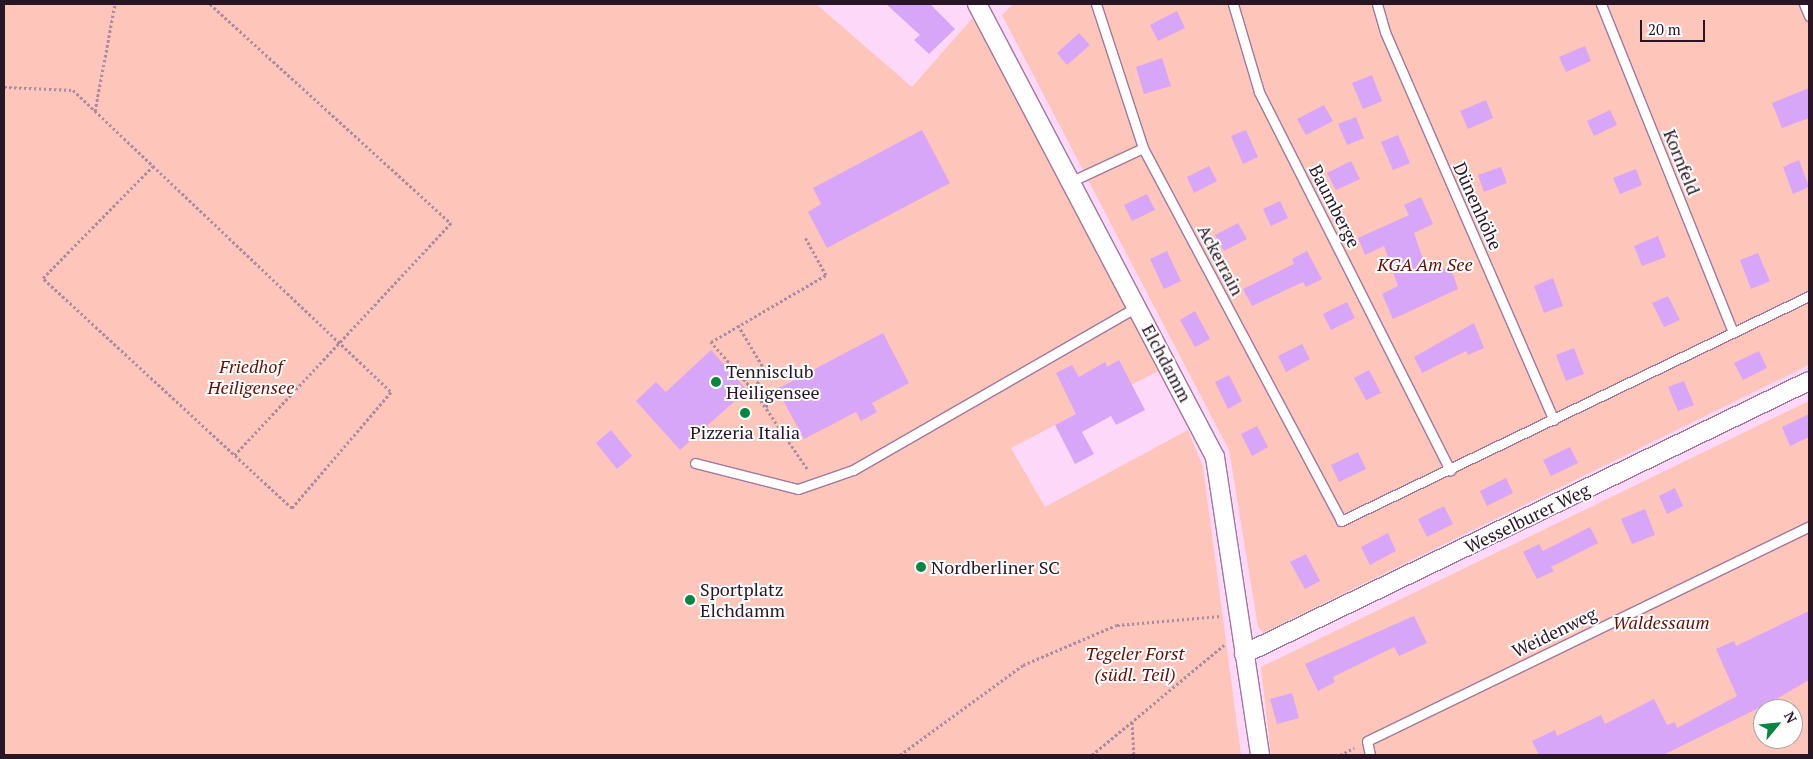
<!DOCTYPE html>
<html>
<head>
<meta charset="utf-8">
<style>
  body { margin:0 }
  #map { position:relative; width:1813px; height:759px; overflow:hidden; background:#fed8f8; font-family:"PT Serif",serif }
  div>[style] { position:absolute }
  .green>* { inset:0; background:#fec5ba }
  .building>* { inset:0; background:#d7a6f8 }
  .path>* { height:3px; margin-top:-1.5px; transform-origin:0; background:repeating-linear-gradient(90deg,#a98ba4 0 2.5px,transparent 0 5px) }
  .roads { filter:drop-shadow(1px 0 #a2779c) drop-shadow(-1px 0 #a2779c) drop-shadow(0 1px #a2779c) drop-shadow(0 -1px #a2779c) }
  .lane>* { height:9px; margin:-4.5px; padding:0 4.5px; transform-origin:4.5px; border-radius:4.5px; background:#fff }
  .street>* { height:18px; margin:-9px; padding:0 9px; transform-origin:9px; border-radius:9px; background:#fff }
  .dots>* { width:14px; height:14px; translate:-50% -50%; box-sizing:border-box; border:2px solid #fff; border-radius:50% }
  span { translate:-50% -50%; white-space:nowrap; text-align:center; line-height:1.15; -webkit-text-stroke:4px #fff; paint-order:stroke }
  .street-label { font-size:18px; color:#271625 }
  .park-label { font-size:18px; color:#660e03; font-style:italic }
  .poi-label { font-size:18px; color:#271625 }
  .left { translate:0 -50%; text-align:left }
  .frame { position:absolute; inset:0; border:5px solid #271625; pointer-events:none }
  .north { position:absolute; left:1753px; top:699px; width:50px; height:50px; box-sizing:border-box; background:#fff; border:1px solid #a9a2a8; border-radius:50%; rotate:62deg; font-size:14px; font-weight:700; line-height:20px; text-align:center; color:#271625 }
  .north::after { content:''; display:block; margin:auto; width:18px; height:22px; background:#058742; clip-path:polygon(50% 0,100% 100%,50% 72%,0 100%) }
  .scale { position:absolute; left:1640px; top:20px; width:65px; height:22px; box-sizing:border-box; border:2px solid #271625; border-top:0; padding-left:6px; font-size:15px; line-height:18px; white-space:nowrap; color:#271625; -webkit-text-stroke:4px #fff; paint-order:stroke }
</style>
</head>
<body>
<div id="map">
  <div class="green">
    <div style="clip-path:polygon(4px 4px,816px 4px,912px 87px,977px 13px,1158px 371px,1011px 448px,1045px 507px,1188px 430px,1203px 467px,1241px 755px,4px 755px)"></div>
    <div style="clip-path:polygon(1013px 4px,1809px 4px,1809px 365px,1263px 633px,1258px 627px,1229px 450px,1002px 15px)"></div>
    <div style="clip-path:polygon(evenodd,1809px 401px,1809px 755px,1271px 755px,1261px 667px,1809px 401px,1763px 709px,1793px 709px,1793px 739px,1763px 739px,1763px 709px)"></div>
  </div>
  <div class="building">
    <div style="clip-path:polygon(886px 4px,930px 4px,955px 29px,929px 54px,914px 40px,920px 35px)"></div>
    <div style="clip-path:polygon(1177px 11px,1185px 28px,1158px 41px,1150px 25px)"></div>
    <div style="clip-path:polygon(1079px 33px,1090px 45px,1067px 65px,1057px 53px)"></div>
    <div style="clip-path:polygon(1585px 46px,1591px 61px,1566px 72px,1559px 57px)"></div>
    <div style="clip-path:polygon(1162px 58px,1171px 86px,1144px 94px,1136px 67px)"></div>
    <div style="clip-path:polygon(1372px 75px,1382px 101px,1363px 109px,1352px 83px)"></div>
    <div style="clip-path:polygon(1809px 88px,1809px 118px,1782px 128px,1772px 103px)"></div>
    <div style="clip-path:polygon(1486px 100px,1493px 118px,1468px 129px,1460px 111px)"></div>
    <div style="clip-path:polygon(1324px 105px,1333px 121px,1306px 135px,1297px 119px)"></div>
    <div style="clip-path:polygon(1610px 110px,1617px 125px,1594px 136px,1587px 121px)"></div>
    <div style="clip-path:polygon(1356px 117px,1364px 138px,1347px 145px,1338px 124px)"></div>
    <div style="clip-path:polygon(922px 130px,950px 183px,827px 248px,808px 212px,821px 204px,813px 188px)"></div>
    <div style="clip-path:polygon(1246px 130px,1258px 157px,1243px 164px,1231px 136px)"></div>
    <div style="clip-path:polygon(1398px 135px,1410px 163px,1393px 170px,1381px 142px)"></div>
    <div style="clip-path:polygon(1799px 160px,1809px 187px,1793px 194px,1783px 167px)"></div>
    <div style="clip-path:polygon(1351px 161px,1360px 179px,1336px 190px,1327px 173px)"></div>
    <div style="clip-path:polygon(1209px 166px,1217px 181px,1194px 193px,1187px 177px)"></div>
    <div style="clip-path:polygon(1501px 167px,1507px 183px,1484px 192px,1478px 175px)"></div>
    <div style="clip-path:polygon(1636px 169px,1642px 185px,1620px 194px,1613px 178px)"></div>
    <div style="clip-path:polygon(1147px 194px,1155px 210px,1132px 221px,1124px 205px)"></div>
    <div style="clip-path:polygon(1421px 197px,1433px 224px,1414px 233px,1428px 274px,1450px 266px,1458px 289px,1393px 319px,1382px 294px,1398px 286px,1384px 246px,1365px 255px,1358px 238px,1409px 215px,1404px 205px)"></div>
    <div style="clip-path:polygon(1280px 201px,1288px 218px,1271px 226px,1263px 209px)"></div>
    <div style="clip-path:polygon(1238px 223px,1247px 239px,1224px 251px,1215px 235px)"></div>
    <div style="clip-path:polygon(1658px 236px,1666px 257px,1642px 266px,1634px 246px)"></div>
    <div style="clip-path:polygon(1167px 251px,1181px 281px,1164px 289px,1150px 259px)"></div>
    <div style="clip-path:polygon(1307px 251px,1322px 279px,1306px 287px,1303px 282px,1252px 306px,1243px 289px,1294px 264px,1292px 259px)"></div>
    <div style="clip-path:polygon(1758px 253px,1770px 281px,1751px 289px,1740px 260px)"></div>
    <div style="clip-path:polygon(1553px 278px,1563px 306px,1544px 313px,1534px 286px)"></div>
    <div style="clip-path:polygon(1668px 296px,1680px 320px,1664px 327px,1652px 303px)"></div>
    <div style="clip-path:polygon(1347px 302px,1355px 318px,1331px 330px,1323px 314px)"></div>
    <div style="clip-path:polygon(1195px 311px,1210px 339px,1195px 347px,1180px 320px)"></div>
    <div style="clip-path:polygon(1474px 323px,1484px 348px,1468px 355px,1466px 351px,1422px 373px,1414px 357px)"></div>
    <div style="clip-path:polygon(883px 333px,909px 383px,872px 403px,877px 412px,861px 421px,856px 412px,804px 439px,777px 389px)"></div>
    <div style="clip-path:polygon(1302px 344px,1310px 359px,1286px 372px,1278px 356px)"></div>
    <div style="clip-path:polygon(1574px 348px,1584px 374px,1566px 381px,1556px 355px)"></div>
    <div style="clip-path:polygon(711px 350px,747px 390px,680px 450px,636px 401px,656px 382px,666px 392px)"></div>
    <div style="clip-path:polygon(1759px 351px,1767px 368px,1743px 380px,1734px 363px)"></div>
    <div style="clip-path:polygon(1119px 360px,1145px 410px,1116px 425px,1111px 416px,1082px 432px,1094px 454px,1075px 464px,1055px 425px,1076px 414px,1056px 373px,1072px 365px,1079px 377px,1105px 362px,1107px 367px)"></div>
    <div style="clip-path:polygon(1369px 370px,1381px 393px,1366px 400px,1354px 378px)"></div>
    <div style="clip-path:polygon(1229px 375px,1242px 401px,1228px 409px,1215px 382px)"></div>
    <div style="clip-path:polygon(1684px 381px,1694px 405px,1678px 411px,1668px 387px)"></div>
    <div style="clip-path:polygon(1809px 414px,1809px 437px,1790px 446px,1782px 427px)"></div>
    <div style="clip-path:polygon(1257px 426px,1268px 447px,1252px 456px,1241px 434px)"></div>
    <div style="clip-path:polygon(611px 430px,632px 456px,617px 469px,596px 443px)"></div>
    <div style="clip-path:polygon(1570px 447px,1578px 463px,1551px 476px,1543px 460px)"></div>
    <div style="clip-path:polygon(1358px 452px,1366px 469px,1339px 482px,1331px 465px)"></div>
    <div style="clip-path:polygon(1506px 478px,1513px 493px,1487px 506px,1480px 491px)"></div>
    <div style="clip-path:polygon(1675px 488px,1683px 506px,1667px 514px,1659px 496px)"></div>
    <div style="clip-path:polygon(1444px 506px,1453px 524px,1427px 537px,1418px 519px)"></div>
    <div style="clip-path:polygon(1645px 509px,1655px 535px,1632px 544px,1621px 519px)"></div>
    <div style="clip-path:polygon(1590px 527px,1598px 543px,1551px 567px,1554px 571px,1537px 579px,1523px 552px,1539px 544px,1543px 551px)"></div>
    <div style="clip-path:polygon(1388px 533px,1396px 551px,1370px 565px,1361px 547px)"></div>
    <div style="clip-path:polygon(1306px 554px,1320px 581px,1305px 589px,1290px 562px)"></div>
    <div style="clip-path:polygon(1809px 611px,1809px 680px,1773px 701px,1663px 755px,1539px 755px,1532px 741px,1555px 730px,1557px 736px,1601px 715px,1605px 724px,1654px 699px,1667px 725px,1675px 722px,1677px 728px,1737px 696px,1716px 649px,1734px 641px,1736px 646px)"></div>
    <div style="clip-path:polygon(1414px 616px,1427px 643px,1399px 656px,1394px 647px,1333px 677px,1335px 682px,1318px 691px,1305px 664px)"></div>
    <div style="clip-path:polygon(1292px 693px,1299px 718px,1277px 724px,1270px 699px)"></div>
  </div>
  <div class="path">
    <div style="left:210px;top:4px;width:326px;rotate:42.3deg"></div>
    <div style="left:451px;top:223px;width:317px;rotate:133deg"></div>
    <div style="left:4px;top:87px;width:69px;rotate:2.5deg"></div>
    <div style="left:73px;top:90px;width:439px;rotate:43.5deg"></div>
    <div style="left:391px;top:392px;width:153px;rotate:130.5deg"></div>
    <div style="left:292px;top:508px;width:339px;rotate:-137.3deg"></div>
    <div style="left:43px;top:278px;width:157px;rotate:-45.5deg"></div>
    <div style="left:95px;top:111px;width:109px;rotate:-79.4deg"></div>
    <div style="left:738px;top:325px;width:49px;rotate:59.2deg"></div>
    <div style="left:763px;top:367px;width:26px;rotate:108deg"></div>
    <div style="left:755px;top:392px;width:94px;rotate:55.8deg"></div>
    <div style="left:755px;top:392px;width:67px;rotate:-131.3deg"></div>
    <div style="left:711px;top:342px;width:133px;rotate:-30.2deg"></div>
    <div style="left:826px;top:275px;width:43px;rotate:-118.9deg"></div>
    <div style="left:766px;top:407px;width:17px;rotate:-69deg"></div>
    <div style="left:1132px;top:722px;width:33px;rotate:87deg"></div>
    <div style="left:900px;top:755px;width:152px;rotate:-36.2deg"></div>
    <div style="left:1023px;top:665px;width:102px;rotate:-23.1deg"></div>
    <div style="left:1117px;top:625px;width:104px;rotate:-4.9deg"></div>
    <div style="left:1092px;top:755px;width:172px;rotate:-39.8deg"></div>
    <div style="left:1340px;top:755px;width:16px;rotate:-27deg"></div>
  </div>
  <div class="roads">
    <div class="lane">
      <div style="left:1096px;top:4px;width:151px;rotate:71.9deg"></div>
      <div style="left:1143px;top:148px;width:422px;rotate:62deg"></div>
      <div style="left:1341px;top:521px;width:519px;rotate:-25.68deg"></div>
      <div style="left:1233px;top:4px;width:92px;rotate:73.5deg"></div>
      <div style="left:1259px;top:92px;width:424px;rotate:63.2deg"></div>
      <div style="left:1377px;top:4px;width:29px;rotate:74deg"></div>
      <div style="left:1385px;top:32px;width:423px;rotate:66.5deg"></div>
      <div style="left:1601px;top:4px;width:354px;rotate:68.1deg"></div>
      <div style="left:1804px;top:4px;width:13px;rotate:67deg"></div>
      <div style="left:1072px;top:181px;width:78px;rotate:-24.9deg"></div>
      <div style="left:695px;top:463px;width:106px;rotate:14.2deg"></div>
      <div style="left:798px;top:489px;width:58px;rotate:-19.1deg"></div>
      <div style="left:853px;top:470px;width:327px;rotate:-29.9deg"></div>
      <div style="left:1370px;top:755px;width:14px;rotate:-102deg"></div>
      <div style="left:1367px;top:741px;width:492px;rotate:-25.9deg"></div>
    </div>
    <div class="street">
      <div style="left:977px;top:4px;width:512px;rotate:62.28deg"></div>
      <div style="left:1215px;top:457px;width:301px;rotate:81.4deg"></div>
      <div style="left:1244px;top:654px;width:627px;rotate:-25.79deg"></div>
    </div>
  </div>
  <div class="dots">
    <div style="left:716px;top:382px;background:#058742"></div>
    <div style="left:745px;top:413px;background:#058742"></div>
    <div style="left:921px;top:567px;background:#058742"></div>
    <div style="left:690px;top:600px;background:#058742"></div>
  </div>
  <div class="street-label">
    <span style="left:1682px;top:162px;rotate:68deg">Kornfeld</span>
    <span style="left:1335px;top:206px;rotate:63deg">Baumberge</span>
    <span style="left:1478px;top:206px;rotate:66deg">Dünenhöhe</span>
    <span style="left:1221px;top:260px;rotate:62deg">Ackerrain</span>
    <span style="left:1167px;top:363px;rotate:62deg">Elchdamm</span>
    <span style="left:1527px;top:518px;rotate:-26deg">Wesselburer Weg</span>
    <span style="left:1554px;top:632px;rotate:-26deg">Weidenweg</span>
  </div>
  <div class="park-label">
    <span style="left:1425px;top:264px">KGA Am See</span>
    <span style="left:251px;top:377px">Friedhof<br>Heiligensee</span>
    <span style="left:1661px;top:622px">Waldessaum</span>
    <span style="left:1135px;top:664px">Tegeler Forst<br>(südl. Teil)</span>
  </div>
  <div class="poi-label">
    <span class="left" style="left:726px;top:382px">Tennisclub<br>Heiligensee</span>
    <span style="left:745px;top:432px">Pizzeria Italia</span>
    <span class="left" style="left:931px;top:567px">Nordberliner SC</span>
    <span class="left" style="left:700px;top:600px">Sportplatz<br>Elchdamm</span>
  </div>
  <div class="frame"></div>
  <div class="north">N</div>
  <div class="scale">20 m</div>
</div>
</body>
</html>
